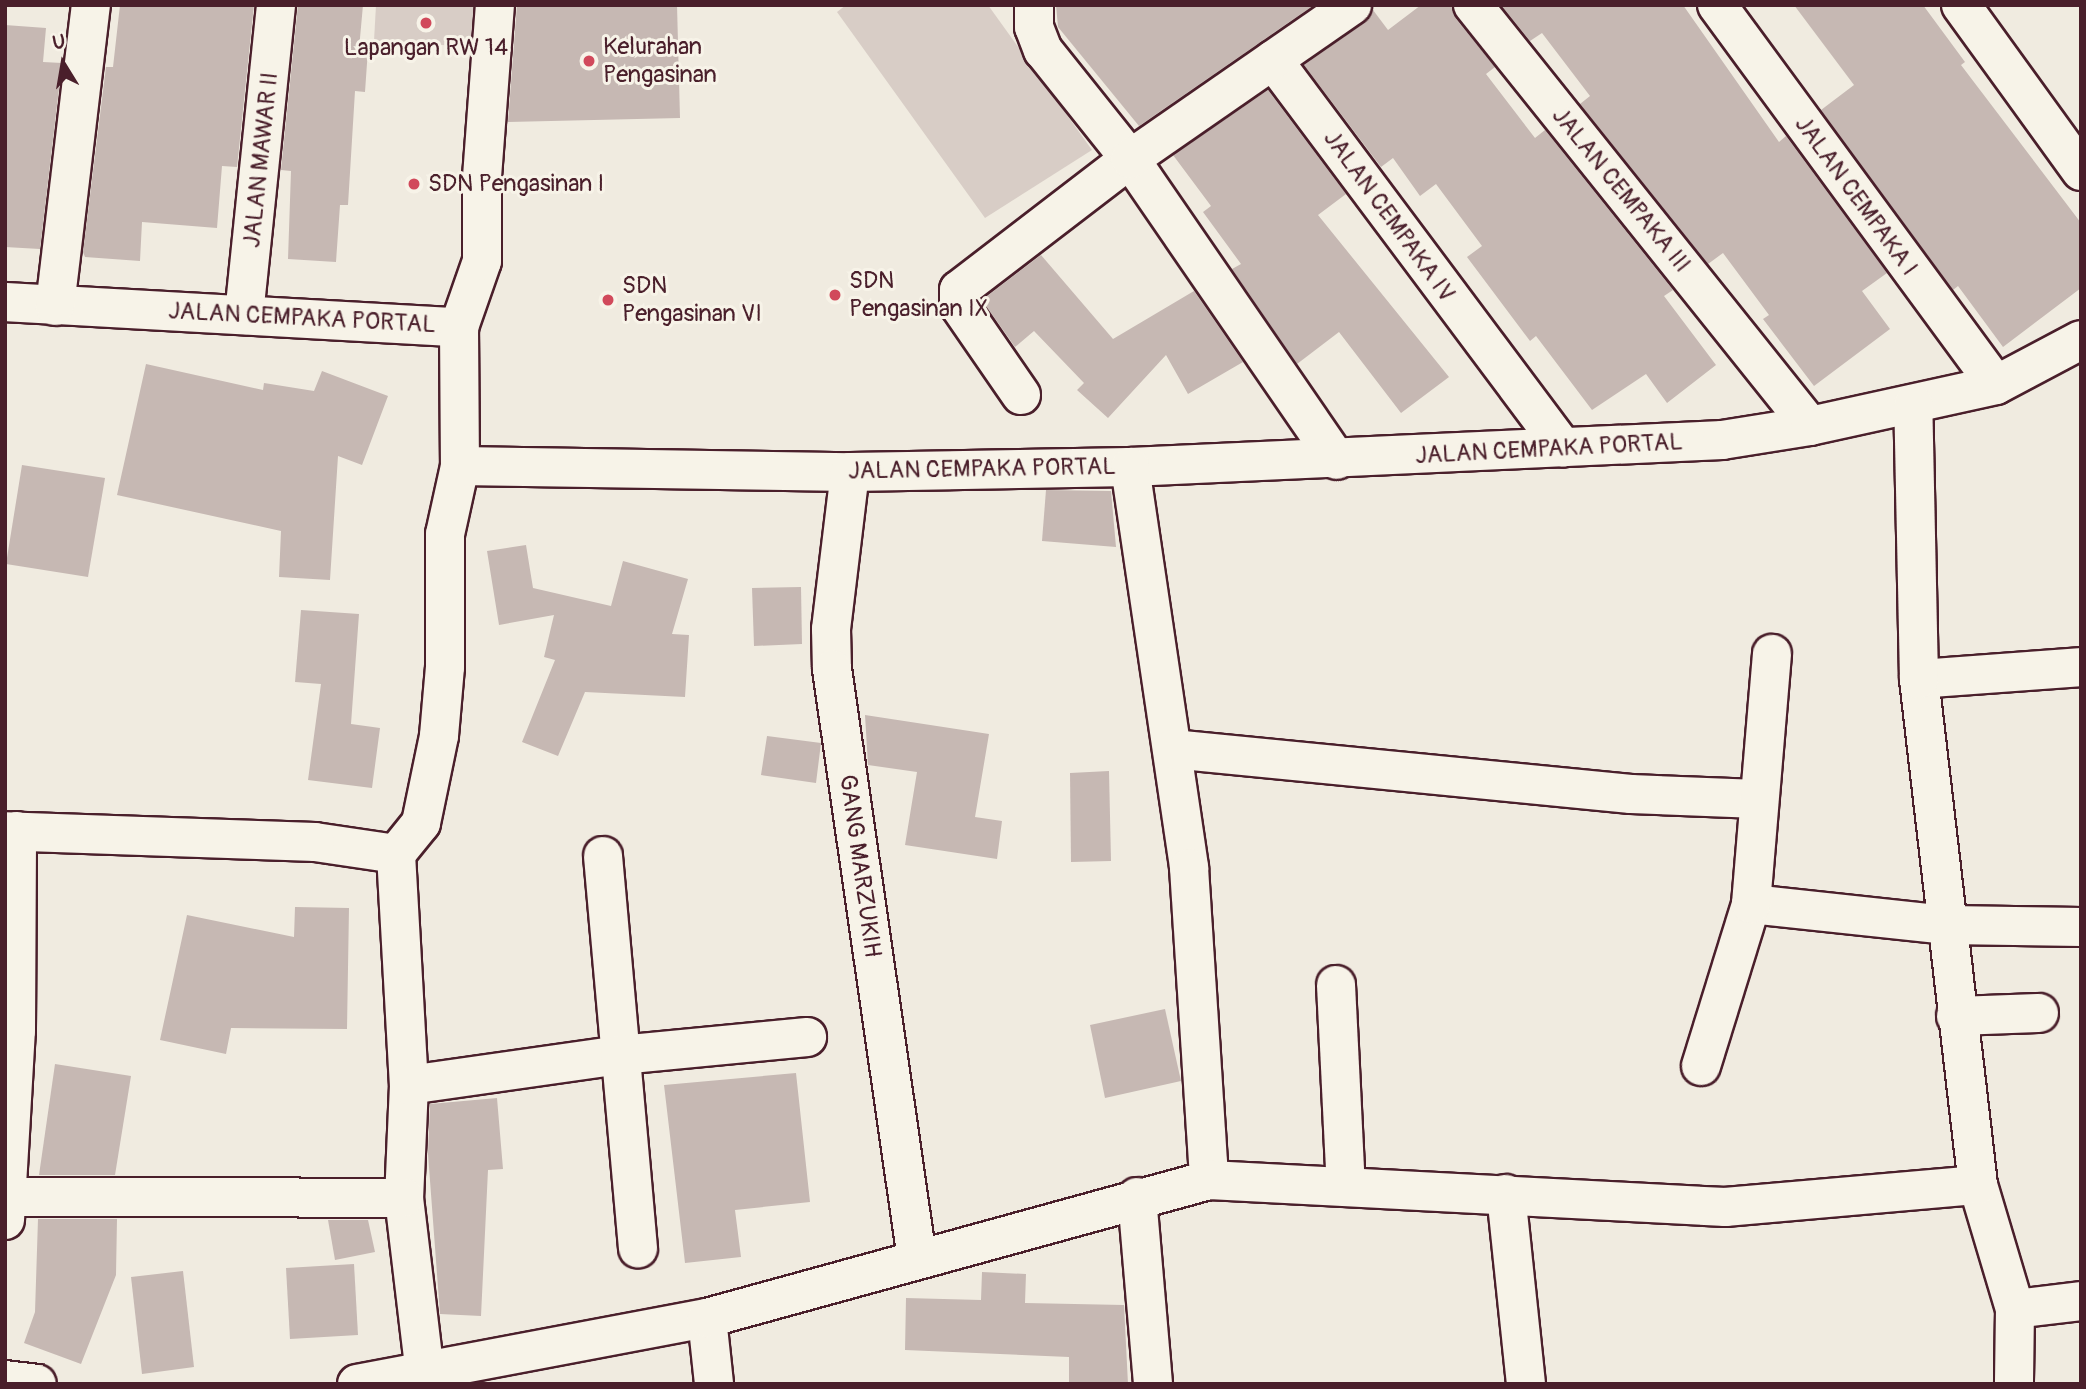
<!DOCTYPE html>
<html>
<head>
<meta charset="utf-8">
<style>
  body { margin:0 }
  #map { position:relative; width:2086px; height:1389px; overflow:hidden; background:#f0ebe0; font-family:Pangolin,sans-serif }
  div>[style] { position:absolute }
  .green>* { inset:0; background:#d8cdc6 }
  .building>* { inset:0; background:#c6b8b3 }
  .roads { filter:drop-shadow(2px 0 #4a1f2b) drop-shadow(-2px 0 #4a1f2b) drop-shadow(0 2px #4a1f2b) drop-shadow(0 -2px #4a1f2b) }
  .minor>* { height:38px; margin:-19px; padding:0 19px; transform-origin:19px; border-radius:19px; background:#f7f3e8 }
  .dots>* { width:19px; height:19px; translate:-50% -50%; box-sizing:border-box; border:4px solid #f7f3e8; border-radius:50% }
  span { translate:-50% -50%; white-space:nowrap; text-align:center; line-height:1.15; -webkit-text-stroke:6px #f7f3e8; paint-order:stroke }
  .poi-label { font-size:24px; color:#4a1f2b }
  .left { translate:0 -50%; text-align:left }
  .street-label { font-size:24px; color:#4a1f2b }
  .frame { position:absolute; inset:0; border:7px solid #4a1f2b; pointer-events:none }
  .north { position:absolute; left:28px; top:28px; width:70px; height:70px; -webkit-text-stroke:5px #f7f3e8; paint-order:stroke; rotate:349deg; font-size:19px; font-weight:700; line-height:28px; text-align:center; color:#4a1f2b }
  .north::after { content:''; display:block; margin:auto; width:24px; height:32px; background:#4a1f2b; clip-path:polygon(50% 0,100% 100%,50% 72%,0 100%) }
</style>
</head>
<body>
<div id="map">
  <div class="green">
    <div style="clip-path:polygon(376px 5px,478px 5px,475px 47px,374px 41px)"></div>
    <div style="clip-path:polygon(846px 5px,988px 5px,1092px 150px,985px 218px,837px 12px)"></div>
  </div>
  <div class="building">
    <div style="clip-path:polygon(120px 5px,254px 5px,237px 167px,222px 166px,217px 228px,142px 222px,140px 261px,85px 257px,83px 252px,106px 67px,113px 67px)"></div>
    <div style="clip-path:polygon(298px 5px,363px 5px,359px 49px,368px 49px,365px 92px,355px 91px,348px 205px,340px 205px,336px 262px,288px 259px,291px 171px,281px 170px)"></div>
    <div style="clip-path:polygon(517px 5px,677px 5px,680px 118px,508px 122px)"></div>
    <div style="clip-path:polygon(1056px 5px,1310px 5px,1311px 7px,1139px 126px,1058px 27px)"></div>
    <div style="clip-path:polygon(1421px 5px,1452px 5px,1456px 19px,1495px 67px,1486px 74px,1535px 138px,1545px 130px,1673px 290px,1664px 296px,1716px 365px,1667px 403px,1646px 374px,1592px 410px,1536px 336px,1530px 341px,1467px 257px,1482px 246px,1436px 184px,1420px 196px,1393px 158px,1381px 167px,1304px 65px,1364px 23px,1373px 10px,1388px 30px)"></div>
    <div style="clip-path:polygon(1501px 5px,1683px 5px,1779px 142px,1786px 136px,1887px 273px,1862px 291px,1890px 329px,1814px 386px,1763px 319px,1769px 315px,1723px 253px,1708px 264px,1580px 104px,1590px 96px,1542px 33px,1530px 41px)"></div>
    <div style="clip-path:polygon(1794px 5px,1923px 5px,1965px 62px,1961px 65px,2081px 223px,2081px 288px,2003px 347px,1958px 286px,1953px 290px,1821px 110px,1854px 85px)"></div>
    <div style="clip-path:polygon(5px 25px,46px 28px,43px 62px,62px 63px,40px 249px,5px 247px)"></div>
    <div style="clip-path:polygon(1268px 90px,1346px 194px,1318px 215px,1449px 377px,1401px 413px,1339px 332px,1297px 364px,1232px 269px,1241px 264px,1203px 212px,1211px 206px,1173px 155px)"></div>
    <div style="clip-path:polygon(1041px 255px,1113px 339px,1194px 291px,1243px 362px,1188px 394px,1166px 355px,1108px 418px,1077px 390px,1084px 383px,1034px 331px,1015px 347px,982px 300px)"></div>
    <div style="clip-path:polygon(146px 364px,263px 390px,264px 383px,314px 391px,322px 371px,388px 396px,362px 465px,338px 456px,330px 580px,279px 577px,281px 531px,117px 495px)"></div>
    <div style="clip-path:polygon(22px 465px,105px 478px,88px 577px,6px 564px)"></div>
    <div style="clip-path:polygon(1046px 490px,1111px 491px,1116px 547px,1042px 541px)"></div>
    <div style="clip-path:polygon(526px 545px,533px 588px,611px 606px,623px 561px,688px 579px,672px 634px,689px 635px,685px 697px,585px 692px,558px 756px,522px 742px,555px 660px,544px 657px,554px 615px,499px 625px,487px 551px)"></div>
    <div style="clip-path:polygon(801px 587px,802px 644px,754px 646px,752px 588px)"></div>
    <div style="clip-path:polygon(301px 610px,359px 614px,351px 724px,380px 728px,372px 788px,308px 780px,321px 684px,295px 682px)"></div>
    <div style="clip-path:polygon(865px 715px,989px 734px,975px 817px,1002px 821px,997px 859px,905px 845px,917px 772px,868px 765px)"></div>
    <div style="clip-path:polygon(767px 736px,821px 743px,816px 783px,761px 775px)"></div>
    <div style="clip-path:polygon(1109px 771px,1111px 861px,1071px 862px,1070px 773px)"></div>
    <div style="clip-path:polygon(295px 907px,349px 908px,347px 1029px,231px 1028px,226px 1054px,160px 1040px,187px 915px,294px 937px)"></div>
    <div style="clip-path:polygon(1165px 1009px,1181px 1081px,1105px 1098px,1090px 1025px)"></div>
    <div style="clip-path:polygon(55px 1064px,131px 1076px,115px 1175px,39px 1175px)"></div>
    <div style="clip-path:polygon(796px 1073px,810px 1202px,735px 1210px,741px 1257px,685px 1263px,664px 1085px)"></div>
    <div style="clip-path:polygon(497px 1098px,503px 1169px,488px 1170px,481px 1316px,440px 1314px,428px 1154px,430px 1104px)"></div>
    <div style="clip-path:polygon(38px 1219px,117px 1219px,116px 1275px,81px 1364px,24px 1343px,35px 1312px)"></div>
    <div style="clip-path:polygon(328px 1220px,368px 1220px,375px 1252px,335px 1260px)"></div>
    <div style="clip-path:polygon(354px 1264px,358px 1335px,290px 1339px,286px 1268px)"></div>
    <div style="clip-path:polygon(183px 1271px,194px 1367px,142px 1374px,131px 1277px)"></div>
    <div style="clip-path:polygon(982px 1272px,1026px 1274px,1025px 1303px,1124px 1305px,1128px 1384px,1069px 1384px,1069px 1357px,905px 1350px,906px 1298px,981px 1300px)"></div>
  </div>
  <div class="roads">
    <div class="minor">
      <div style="left:1034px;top:5px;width:22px;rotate:90deg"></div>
      <div style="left:1034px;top:27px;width:25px;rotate:69deg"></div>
      <div style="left:1043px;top:50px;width:139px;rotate:51.4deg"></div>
      <div style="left:1130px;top:159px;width:365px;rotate:55.5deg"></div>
      <div style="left:1473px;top:5px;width:539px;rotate:51.32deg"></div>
      <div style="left:1717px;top:5px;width:471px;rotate:53.7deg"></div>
      <div style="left:1961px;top:5px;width:205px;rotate:54.1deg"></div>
      <div style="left:1273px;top:60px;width:484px;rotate:53.2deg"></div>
      <div style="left:5px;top:302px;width:455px;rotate:3.2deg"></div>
      <div style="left:459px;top:327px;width:139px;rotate:89.6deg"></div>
      <div style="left:460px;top:466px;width:70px;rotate:102.4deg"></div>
      <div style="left:445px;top:534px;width:133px;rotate:90deg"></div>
      <div style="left:445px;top:667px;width:69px;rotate:95deg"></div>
      <div style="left:439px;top:736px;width:89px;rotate:101.7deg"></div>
      <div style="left:421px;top:823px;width:40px;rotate:129deg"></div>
      <div style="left:396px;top:854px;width:82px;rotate:-171.6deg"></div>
      <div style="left:315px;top:842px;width:310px;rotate:-178deg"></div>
      <div style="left:55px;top:306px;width:303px;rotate:-83.2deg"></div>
      <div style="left:244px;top:315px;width:312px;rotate:-84.1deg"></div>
      <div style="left:459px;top:327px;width:70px;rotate:-70.8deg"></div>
      <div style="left:482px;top:261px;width:84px;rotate:-90deg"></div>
      <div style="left:482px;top:177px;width:172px;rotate:-85.7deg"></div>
      <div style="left:1021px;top:395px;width:109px;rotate:-124.6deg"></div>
      <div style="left:959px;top:305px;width:15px;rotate:-90deg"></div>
      <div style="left:959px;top:290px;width:215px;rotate:-37.5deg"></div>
      <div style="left:1130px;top:159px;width:270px;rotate:-34.7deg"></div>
      <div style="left:460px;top:466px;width:390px;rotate:0.9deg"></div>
      <div style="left:850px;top:472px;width:280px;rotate:-1deg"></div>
      <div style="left:1130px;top:467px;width:593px;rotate:-2.61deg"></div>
      <div style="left:1722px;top:440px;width:89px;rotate:-9deg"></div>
      <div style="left:1810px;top:426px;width:190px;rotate:-12.4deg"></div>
      <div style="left:1996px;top:385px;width:96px;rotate:-27.9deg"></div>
      <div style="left:1130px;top:467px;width:405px;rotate:81.6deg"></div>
      <div style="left:1189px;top:868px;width:313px;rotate:86.3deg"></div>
      <div style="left:850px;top:472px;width:158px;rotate:96.9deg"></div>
      <div style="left:831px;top:629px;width:40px;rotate:88.6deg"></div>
      <div style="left:832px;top:669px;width:596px;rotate:81.8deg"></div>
      <div style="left:1919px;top:679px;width:162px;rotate:-4.2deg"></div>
      <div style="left:1172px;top:749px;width:461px;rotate:5.6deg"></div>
      <div style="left:1631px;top:794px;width:127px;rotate:2.3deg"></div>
      <div style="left:396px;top:854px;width:231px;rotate:86.8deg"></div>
      <div style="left:409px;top:1085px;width:113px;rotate:92.5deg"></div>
      <div style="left:404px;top:1198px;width:176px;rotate:83.2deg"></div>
      <div style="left:603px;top:856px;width:394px;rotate:84.9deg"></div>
      <div style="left:1751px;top:904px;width:198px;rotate:6.1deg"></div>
      <div style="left:1948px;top:925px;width:133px;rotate:0.9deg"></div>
      <div style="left:1336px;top:985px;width:202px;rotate:87.2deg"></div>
      <div style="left:1956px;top:1016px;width:83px;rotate:-2.1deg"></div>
      <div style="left:1701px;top:1066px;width:170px;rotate:-72.8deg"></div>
      <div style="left:1751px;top:904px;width:251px;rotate:-85.2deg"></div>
      <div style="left:409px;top:1085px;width:213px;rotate:-8.1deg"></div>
      <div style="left:620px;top:1055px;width:188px;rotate:-5.5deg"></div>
      <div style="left:1978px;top:1185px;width:129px;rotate:73.4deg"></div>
      <div style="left:2015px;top:1309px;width:75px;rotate:90.8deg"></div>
      <div style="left:1506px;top:1194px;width:191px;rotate:84deg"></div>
      <div style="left:8px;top:1197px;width:396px;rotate:0.1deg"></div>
      <div style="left:1137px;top:1197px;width:188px;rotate:85.1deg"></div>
      <div style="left:5px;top:1220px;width:189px;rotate:-86.7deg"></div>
      <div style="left:16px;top:1031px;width:200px;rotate:-89.7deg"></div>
      <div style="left:2015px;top:1309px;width:66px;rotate:-6.9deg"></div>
      <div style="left:707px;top:1318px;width:66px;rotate:83.9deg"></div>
      <div style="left:5px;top:1380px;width:32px;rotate:7deg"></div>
      <div style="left:357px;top:1384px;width:356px;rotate:-10.7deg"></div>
      <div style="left:707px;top:1318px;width:521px;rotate:-15.37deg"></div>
      <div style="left:1209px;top:1180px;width:517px;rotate:3deg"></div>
      <div style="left:1725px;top:1207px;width:254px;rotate:-5deg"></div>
      <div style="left:1978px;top:1185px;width:509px;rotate:-96.65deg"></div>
      <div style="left:1919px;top:679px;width:275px;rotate:-91.2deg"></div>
    </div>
  </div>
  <div class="dots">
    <div style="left:426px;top:23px;background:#d1495b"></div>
    <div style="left:589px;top:61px;background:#d1495b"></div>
    <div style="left:414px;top:184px;background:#d1495b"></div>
    <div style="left:835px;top:295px;background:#d1495b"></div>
    <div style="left:608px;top:300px;background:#d1495b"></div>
  </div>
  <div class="poi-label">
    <span class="left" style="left:603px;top:61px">Kelurahan<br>Pengasinan</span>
    <span style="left:426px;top:48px">Lapangan RW 14</span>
    <span class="left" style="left:428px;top:184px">SDN Pengasinan I</span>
    <span class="left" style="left:849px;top:295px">SDN<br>Pengasinan IX</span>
    <span class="left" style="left:622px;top:300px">SDN<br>Pengasinan VI</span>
  </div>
  <div class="street-label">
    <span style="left:261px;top:160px;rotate:-84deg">JALAN MAWAR II</span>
    <span style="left:1621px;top:190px;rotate:51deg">JALAN CEMPAKA III</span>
    <span style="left:1856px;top:196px;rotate:54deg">JALAN CEMPAKA I</span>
    <span style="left:1389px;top:216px;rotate:54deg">JALAN CEMPAKA IV</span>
    <span style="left:302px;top:318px;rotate:3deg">JALAN CEMPAKA PORTAL</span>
    <span style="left:1549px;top:449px;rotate:-3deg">JALAN CEMPAKA PORTAL</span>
    <span style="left:982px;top:469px;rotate:-1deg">JALAN CEMPAKA PORTAL</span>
    <span style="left:860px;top:866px;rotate:82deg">GANG MARZUKIH</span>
  </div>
  <div class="frame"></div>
  <div class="north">U</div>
</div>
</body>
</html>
